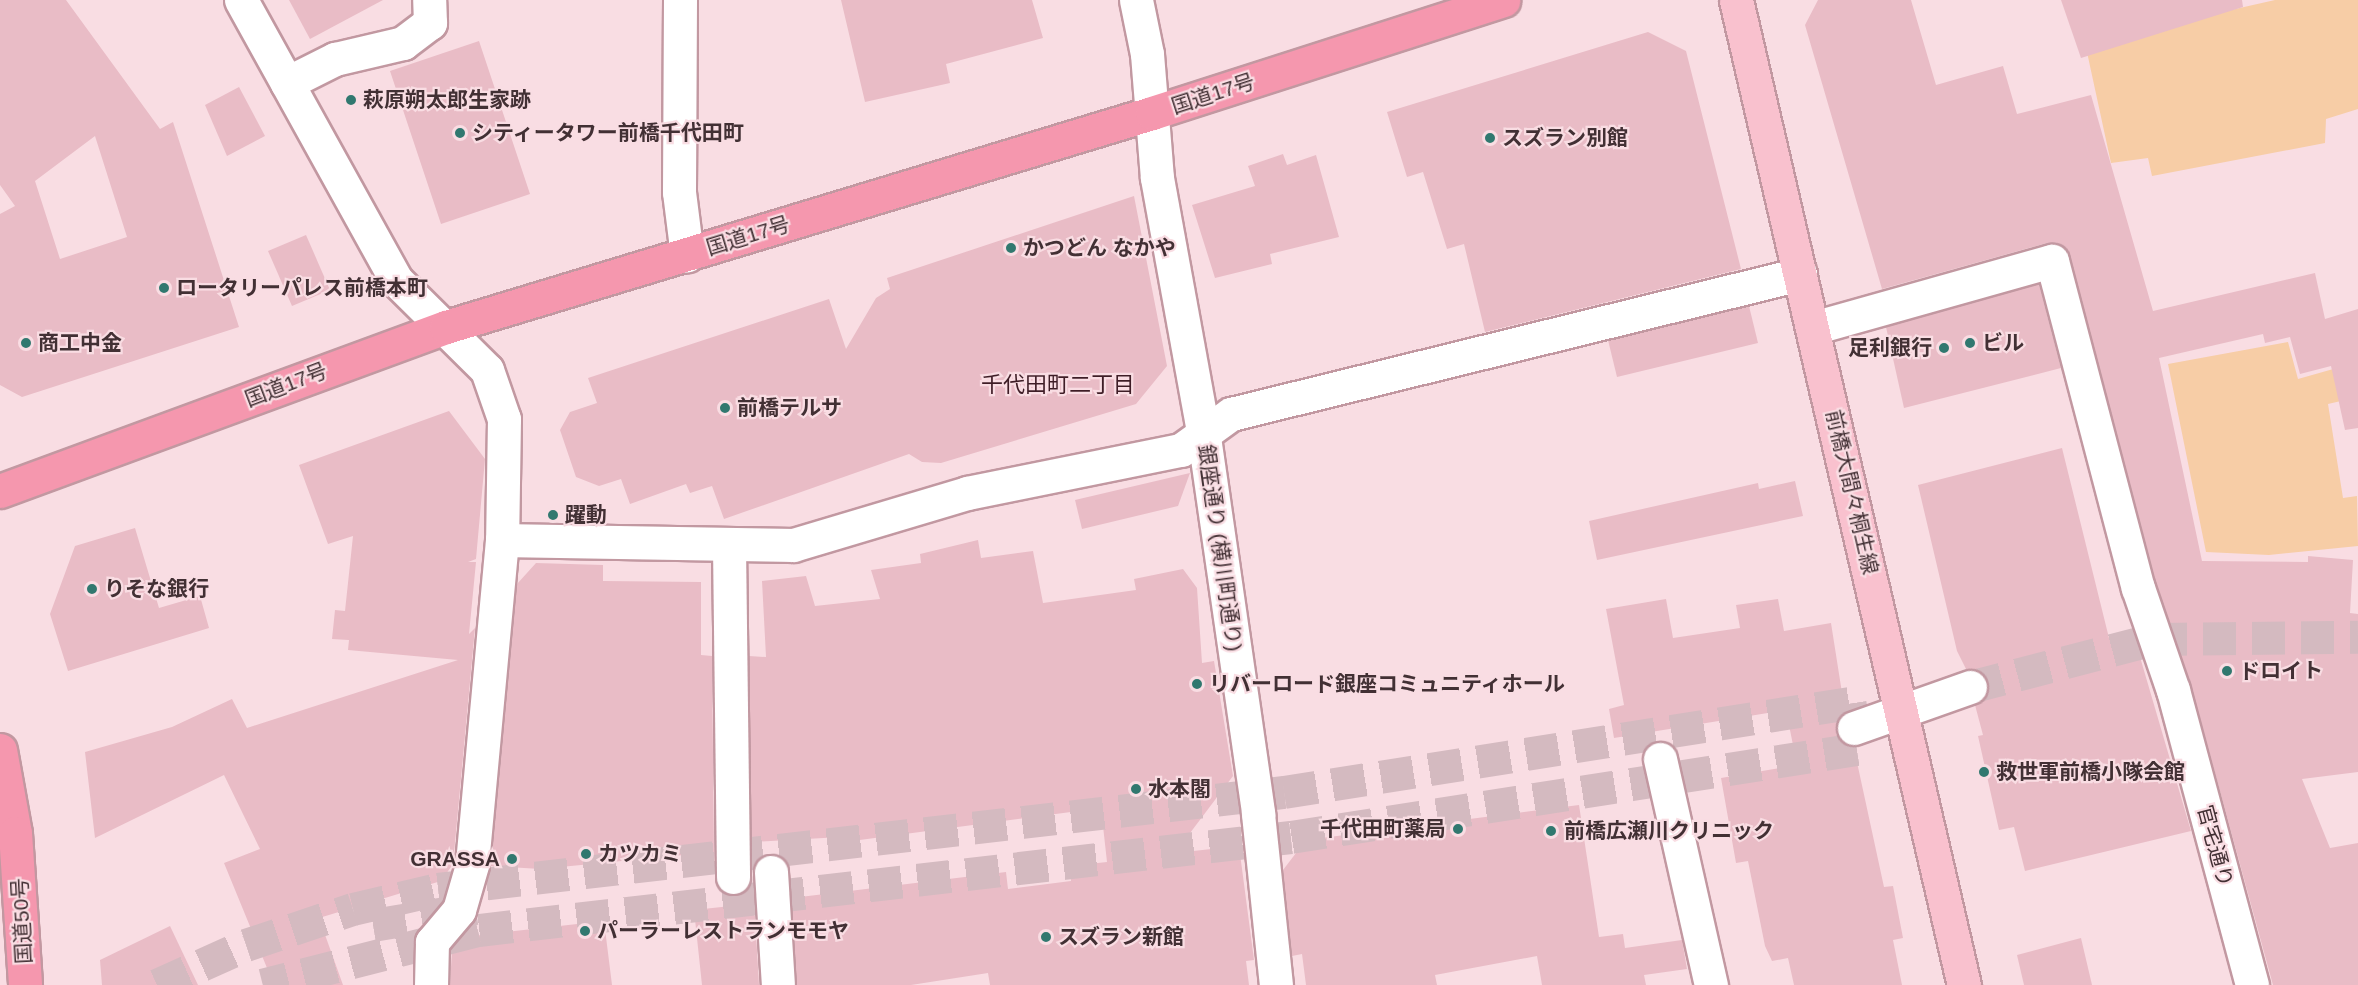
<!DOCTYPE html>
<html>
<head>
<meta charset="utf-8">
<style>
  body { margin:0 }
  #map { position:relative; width:2358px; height:985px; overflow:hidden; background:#f9dde3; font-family:Arial,"Noto Sans JP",sans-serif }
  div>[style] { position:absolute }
  .green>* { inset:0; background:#f7cda6 }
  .building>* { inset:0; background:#e9bcc6 }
  .minor-tunnel>* { height:33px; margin-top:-16.5px; transform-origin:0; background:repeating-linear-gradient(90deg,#d4bac0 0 33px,transparent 0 49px) }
  .roads { filter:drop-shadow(2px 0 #c298a1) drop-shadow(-2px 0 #c298a1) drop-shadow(0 2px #c298a1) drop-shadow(0 -2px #c298a1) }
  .minor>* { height:33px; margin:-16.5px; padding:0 16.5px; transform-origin:16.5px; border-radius:16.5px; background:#fff }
  .major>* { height:33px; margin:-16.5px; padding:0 16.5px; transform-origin:16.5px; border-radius:16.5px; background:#f9c1ce }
  .highway>* { height:33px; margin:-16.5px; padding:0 16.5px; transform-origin:16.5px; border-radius:16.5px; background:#f597ae }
  .dots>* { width:16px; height:16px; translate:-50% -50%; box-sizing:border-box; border:3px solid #f9dde3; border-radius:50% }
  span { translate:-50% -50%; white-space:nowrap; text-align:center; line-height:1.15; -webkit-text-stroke:4.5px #f9dde3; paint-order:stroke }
  .street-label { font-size:21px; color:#423034 }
  .poi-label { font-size:21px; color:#423034; font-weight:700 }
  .left { translate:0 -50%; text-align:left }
  .right { translate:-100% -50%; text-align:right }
  .neighbourhood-label { font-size:22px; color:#3e1d26 }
</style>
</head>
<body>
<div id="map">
  <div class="green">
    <div style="clip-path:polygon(2275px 0,2358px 0,2358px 109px,2326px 119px,2325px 143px,2152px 176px,2148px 158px,2111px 163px,2085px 43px)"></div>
    <div style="clip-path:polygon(2288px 342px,2298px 379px,2358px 362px,2358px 397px,2328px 404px,2343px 498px,2357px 496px,2358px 546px,2269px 555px,2206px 552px,2168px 364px)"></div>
  </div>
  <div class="building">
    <div style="clip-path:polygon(evenodd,0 0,66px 0,160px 129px,173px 122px,239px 327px,22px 397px,0 385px,0 214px,15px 206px,0 185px,0 0,95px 136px,127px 237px,60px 259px,35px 181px,95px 136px)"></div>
    <div style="clip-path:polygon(289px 0,383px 0,310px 39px)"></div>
    <div style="clip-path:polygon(841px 0,1032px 0,1043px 38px,946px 64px,950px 83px,865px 102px)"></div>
    <div style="clip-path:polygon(1818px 0,1911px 0,1936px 85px,2003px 66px,2017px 114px,2091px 95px,2153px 311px,2315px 273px,2325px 319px,2358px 309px,2358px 428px,2345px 430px,2331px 366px,2300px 374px,2290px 337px,2265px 343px,2263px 334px,2159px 358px,2202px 561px,2308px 562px,2308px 556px,2353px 560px,2350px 613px,2358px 614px,2358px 772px,2302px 779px,2330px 848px,2358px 843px,2358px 985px,2273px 985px,2191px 685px,2156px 583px,2070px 256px,2057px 243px,2047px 243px,1882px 289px,1805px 25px)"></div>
    <div style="clip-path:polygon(2061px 0,2242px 0,2243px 7px,2081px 58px)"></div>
    <div style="clip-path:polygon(1648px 32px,1686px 51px,1741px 269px,1485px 332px,1464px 244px,1447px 249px,1423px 172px,1407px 177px,1387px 112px)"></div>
    <div style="clip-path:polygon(479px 41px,530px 194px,441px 224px,390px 71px)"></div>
    <div style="clip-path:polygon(239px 87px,265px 136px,227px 156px,205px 105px)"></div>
    <div style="clip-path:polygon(1283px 154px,1287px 165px,1316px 155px,1339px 237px,1270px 254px,1272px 264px,1215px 278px,1192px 205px,1255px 186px,1248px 166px)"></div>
    <div style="clip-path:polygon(1134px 196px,1167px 366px,1136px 404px,941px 463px,922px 462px,909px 454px,724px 519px,712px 486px,690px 493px,686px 484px,630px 504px,621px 479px,599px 486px,576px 477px,560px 430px,570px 412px,597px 403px,588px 378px,829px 299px,846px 349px,876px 298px,890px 289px,887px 278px)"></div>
    <div style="clip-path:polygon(306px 235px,330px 290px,292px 306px,268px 251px)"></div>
    <div style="clip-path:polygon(2039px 284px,2061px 368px,1904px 408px,1886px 327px)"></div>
    <div style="clip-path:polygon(1749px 306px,1758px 343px,1617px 377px,1608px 340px)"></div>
    <div style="clip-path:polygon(449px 411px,485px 459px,476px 559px,468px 562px,476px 562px,469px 634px,475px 628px,453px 864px,441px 881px,319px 918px,343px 985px,274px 985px,224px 863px,260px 849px,224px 775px,95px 838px,85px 752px,172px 727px,232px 699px,247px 728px,458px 660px,348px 650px,349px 640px,332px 639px,335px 610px,345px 611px,353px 536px,328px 544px,299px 465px)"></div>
    <div style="clip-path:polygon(2062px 448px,2109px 638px,2133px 633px,2191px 831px,2025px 871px,2014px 827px,1999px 830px,1978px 736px,1983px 735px,1975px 705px,1985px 699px,1988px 681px,1982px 672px,1966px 669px,1957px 651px,1918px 485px)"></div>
    <div style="clip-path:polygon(1190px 473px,1178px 506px,1082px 529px,1075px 500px)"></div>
    <div style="clip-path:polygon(1795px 481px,1803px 516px,1597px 560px,1589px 521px,1758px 483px,1759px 489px)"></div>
    <div style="clip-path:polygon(135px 528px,159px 608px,200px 596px,209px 628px,68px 671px,50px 614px,75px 546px)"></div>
    <div style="clip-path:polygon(978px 540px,981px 558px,1033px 551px,1043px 603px,1136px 590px,1134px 579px,1183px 569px,1197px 588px,1202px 663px,1214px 661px,1233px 776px,1175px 853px,1239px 846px,1254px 960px,1246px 961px,1249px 985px,990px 985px,988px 973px,911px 985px,797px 985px,792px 909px,800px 897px,1006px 872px,1008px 889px,1071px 881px,1070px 866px,1107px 862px,1101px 808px,837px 843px,841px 837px,751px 842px,749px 656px,766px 657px,762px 581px,806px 576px,815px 606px,880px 599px,871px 570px,921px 563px,920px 554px)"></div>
    <div style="clip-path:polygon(536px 563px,603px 565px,603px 581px,701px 582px,701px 655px,712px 656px,714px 852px,540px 869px,491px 866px,517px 584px)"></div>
    <div style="clip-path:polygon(1666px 599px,1673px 638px,1740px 628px,1736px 605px,1778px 599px,1784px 631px,1831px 623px,1845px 712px,1836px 734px,1855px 753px,1884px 887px,1893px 886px,1903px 938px,1893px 940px,1902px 985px,1794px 985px,1788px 958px,1772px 961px,1765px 946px,1748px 861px,1736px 863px,1721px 778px,1797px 765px,1786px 710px,1614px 738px,1609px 709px,1624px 705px,1606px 609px)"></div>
    <div style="clip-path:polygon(1579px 805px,1599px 937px,1623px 934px,1625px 948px,1682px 940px,1687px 969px,1644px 975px,1646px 985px,1542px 985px,1537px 956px,1435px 975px,1437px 985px,1306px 985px,1302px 954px,1292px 956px,1283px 870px,1306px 840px)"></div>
    <div style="clip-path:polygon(740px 905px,755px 916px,759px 985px,702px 985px,694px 910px)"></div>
    <div style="clip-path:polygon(604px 921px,612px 985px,450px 985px,452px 950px,459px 943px,480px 935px)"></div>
    <div style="clip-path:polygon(170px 926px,198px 985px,102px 985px,100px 960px)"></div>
    <div style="clip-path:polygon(2081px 938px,2092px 985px,2024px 985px,2017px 955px)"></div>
  </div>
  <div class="minor-tunnel">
    <div style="left:1970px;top:687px;width:190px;rotate:-14.6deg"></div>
    <div style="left:2154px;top:639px;width:204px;rotate:-0.6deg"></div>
    <div style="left:373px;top:925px;width:104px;rotate:-9.4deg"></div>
    <div style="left:157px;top:985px;width:98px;rotate:-24.2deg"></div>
    <div style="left:246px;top:945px;width:113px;rotate:-18.6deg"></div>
    <div style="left:353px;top:909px;width:87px;rotate:-13.2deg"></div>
    <div style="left:438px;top:889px;width:852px;rotate:-6.54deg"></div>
    <div style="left:1284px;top:792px;width:573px;rotate:-8.94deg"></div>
    <div style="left:1850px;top:703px;width:47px;rotate:81.3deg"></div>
    <div style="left:1857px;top:749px;width:573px;rotate:171.16deg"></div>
    <div style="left:1291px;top:837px;width:818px;rotate:173.47deg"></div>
    <div style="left:478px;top:930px;width:222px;rotate:165.7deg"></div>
  </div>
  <div class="roads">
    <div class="minor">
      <div style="left:241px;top:0;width:320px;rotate:61deg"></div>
      <div style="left:396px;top:280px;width:128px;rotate:44.7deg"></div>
      <div style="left:487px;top:370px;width:52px;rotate:70.9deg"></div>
      <div style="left:504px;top:419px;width:121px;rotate:90.9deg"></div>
      <div style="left:502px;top:540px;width:326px;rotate:95.3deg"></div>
      <div style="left:472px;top:865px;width:47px;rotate:106.1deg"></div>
      <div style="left:459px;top:910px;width:42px;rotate:130.2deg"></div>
      <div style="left:432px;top:942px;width:43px;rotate:91.3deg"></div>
      <div style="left:680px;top:0;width:192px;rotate:90.3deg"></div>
      <div style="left:679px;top:192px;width:64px;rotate:82.8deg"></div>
      <div style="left:1136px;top:0;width:55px;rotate:78.5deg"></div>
      <div style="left:1147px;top:54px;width:124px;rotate:85.4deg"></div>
      <div style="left:1157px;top:178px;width:263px;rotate:79.7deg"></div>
      <div style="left:1204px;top:437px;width:381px;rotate:81.8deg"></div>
      <div style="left:1258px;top:814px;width:172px;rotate:84deg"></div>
      <div style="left:287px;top:83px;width:54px;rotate:-26.6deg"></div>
      <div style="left:335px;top:59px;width:70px;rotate:-13.2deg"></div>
      <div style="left:403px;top:43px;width:34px;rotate:-37deg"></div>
      <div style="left:430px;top:23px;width:23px;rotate:-92deg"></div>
      <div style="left:1813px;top:328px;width:248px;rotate:-15.7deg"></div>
      <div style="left:2052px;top:261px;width:338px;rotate:75.3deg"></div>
      <div style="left:2138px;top:588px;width:108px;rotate:71.1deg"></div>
      <div style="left:2173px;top:690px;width:305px;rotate:75deg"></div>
      <div style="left:502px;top:540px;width:291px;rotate:1deg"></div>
      <div style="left:793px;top:545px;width:182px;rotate:-16.6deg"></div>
      <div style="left:967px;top:493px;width:218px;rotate:-11.4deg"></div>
      <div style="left:1181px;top:450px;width:62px;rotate:-35.8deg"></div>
      <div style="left:1231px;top:414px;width:586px;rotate:-13.82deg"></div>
      <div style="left:729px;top:545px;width:332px;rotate:89.3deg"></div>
      <div style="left:1854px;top:728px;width:123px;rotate:-19.5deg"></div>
      <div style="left:1660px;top:759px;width:232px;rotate:77.3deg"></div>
      <div style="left:771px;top:872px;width:113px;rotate:86.5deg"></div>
    </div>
    <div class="major">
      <div style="left:1736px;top:0;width:1011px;rotate:76.97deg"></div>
    </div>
    <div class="highway">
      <div style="left:0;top:491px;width:475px;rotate:-20.2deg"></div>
      <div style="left:446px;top:327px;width:738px;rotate:-16.86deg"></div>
      <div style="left:1152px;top:113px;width:369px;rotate:-17.8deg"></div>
      <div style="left:0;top:750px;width:84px;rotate:79.8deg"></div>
      <div style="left:15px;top:833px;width:152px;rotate:86.2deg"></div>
    </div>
  </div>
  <div class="dots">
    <div style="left:351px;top:100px;background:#31786f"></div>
    <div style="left:460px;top:133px;background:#31786f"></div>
    <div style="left:1490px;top:138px;background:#31786f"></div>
    <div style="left:1011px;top:248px;background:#31786f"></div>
    <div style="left:164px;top:288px;background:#31786f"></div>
    <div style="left:26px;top:343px;background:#31786f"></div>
    <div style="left:1970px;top:343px;background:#31786f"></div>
    <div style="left:1944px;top:348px;background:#31786f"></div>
    <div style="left:725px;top:408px;background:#31786f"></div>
    <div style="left:553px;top:515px;background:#31786f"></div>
    <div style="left:92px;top:589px;background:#31786f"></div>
    <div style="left:2227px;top:671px;background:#31786f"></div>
    <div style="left:1197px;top:684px;background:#31786f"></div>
    <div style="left:1984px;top:772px;background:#31786f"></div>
    <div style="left:1136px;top:789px;background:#31786f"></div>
    <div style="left:1458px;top:829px;background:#31786f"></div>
    <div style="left:1551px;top:831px;background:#31786f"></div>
    <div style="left:586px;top:854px;background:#31786f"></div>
    <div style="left:512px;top:859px;background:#31786f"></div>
    <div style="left:585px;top:931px;background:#31786f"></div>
    <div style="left:1046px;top:937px;background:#31786f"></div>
  </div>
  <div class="street-label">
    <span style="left:1213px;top:94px;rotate:-18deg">国道17号</span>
    <span style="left:748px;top:236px;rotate:-17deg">国道17号</span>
    <span style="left:286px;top:385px;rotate:-21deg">国道17号</span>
    <span style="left:1852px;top:492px;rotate:77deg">前橋大間々桐生線</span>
    <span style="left:1220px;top:548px;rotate:82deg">銀座通り (横川町通り)</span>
    <span style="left:2215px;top:846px;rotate:75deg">官宅通り</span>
    <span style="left:22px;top:921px;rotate:-93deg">国道50号</span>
  </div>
  <div class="poi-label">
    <span class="left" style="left:363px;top:100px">萩原朔太郎生家跡</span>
    <span class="left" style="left:472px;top:133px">シティータワー前橋千代田町</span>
    <span class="left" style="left:1502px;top:138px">スズラン別館</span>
    <span class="left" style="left:1023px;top:248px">かつどん なかや</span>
    <span class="left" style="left:176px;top:288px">ロータリーパレス前橋本町</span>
    <span class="left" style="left:38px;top:343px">商工中金</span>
    <span class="left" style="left:1982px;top:343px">ビル</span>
    <span class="right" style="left:1932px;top:348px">足利銀行</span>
    <span class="left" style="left:737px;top:408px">前橋テルサ</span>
    <span class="left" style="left:565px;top:515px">躍動</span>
    <span class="left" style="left:104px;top:589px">りそな銀行</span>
    <span class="left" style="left:2239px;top:671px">ドロイト</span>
    <span class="left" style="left:1209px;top:684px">リバーロード銀座コミュニティホール</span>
    <span class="left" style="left:1996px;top:772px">救世軍前橋小隊会館</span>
    <span class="left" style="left:1148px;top:789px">水本閣</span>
    <span class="right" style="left:1446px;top:829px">千代田町薬局</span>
    <span class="left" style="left:1564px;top:831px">前橋広瀬川クリニック</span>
    <span class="left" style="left:598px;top:854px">カツカミ</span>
    <span class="right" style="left:500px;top:859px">GRASSA</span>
    <span class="left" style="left:597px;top:931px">パーラーレストランモモヤ</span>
    <span class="left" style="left:1058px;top:937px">スズラン新館</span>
  </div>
  <div class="neighbourhood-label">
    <span style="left:1058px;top:385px">千代田町二丁目</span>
  </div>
</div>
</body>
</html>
